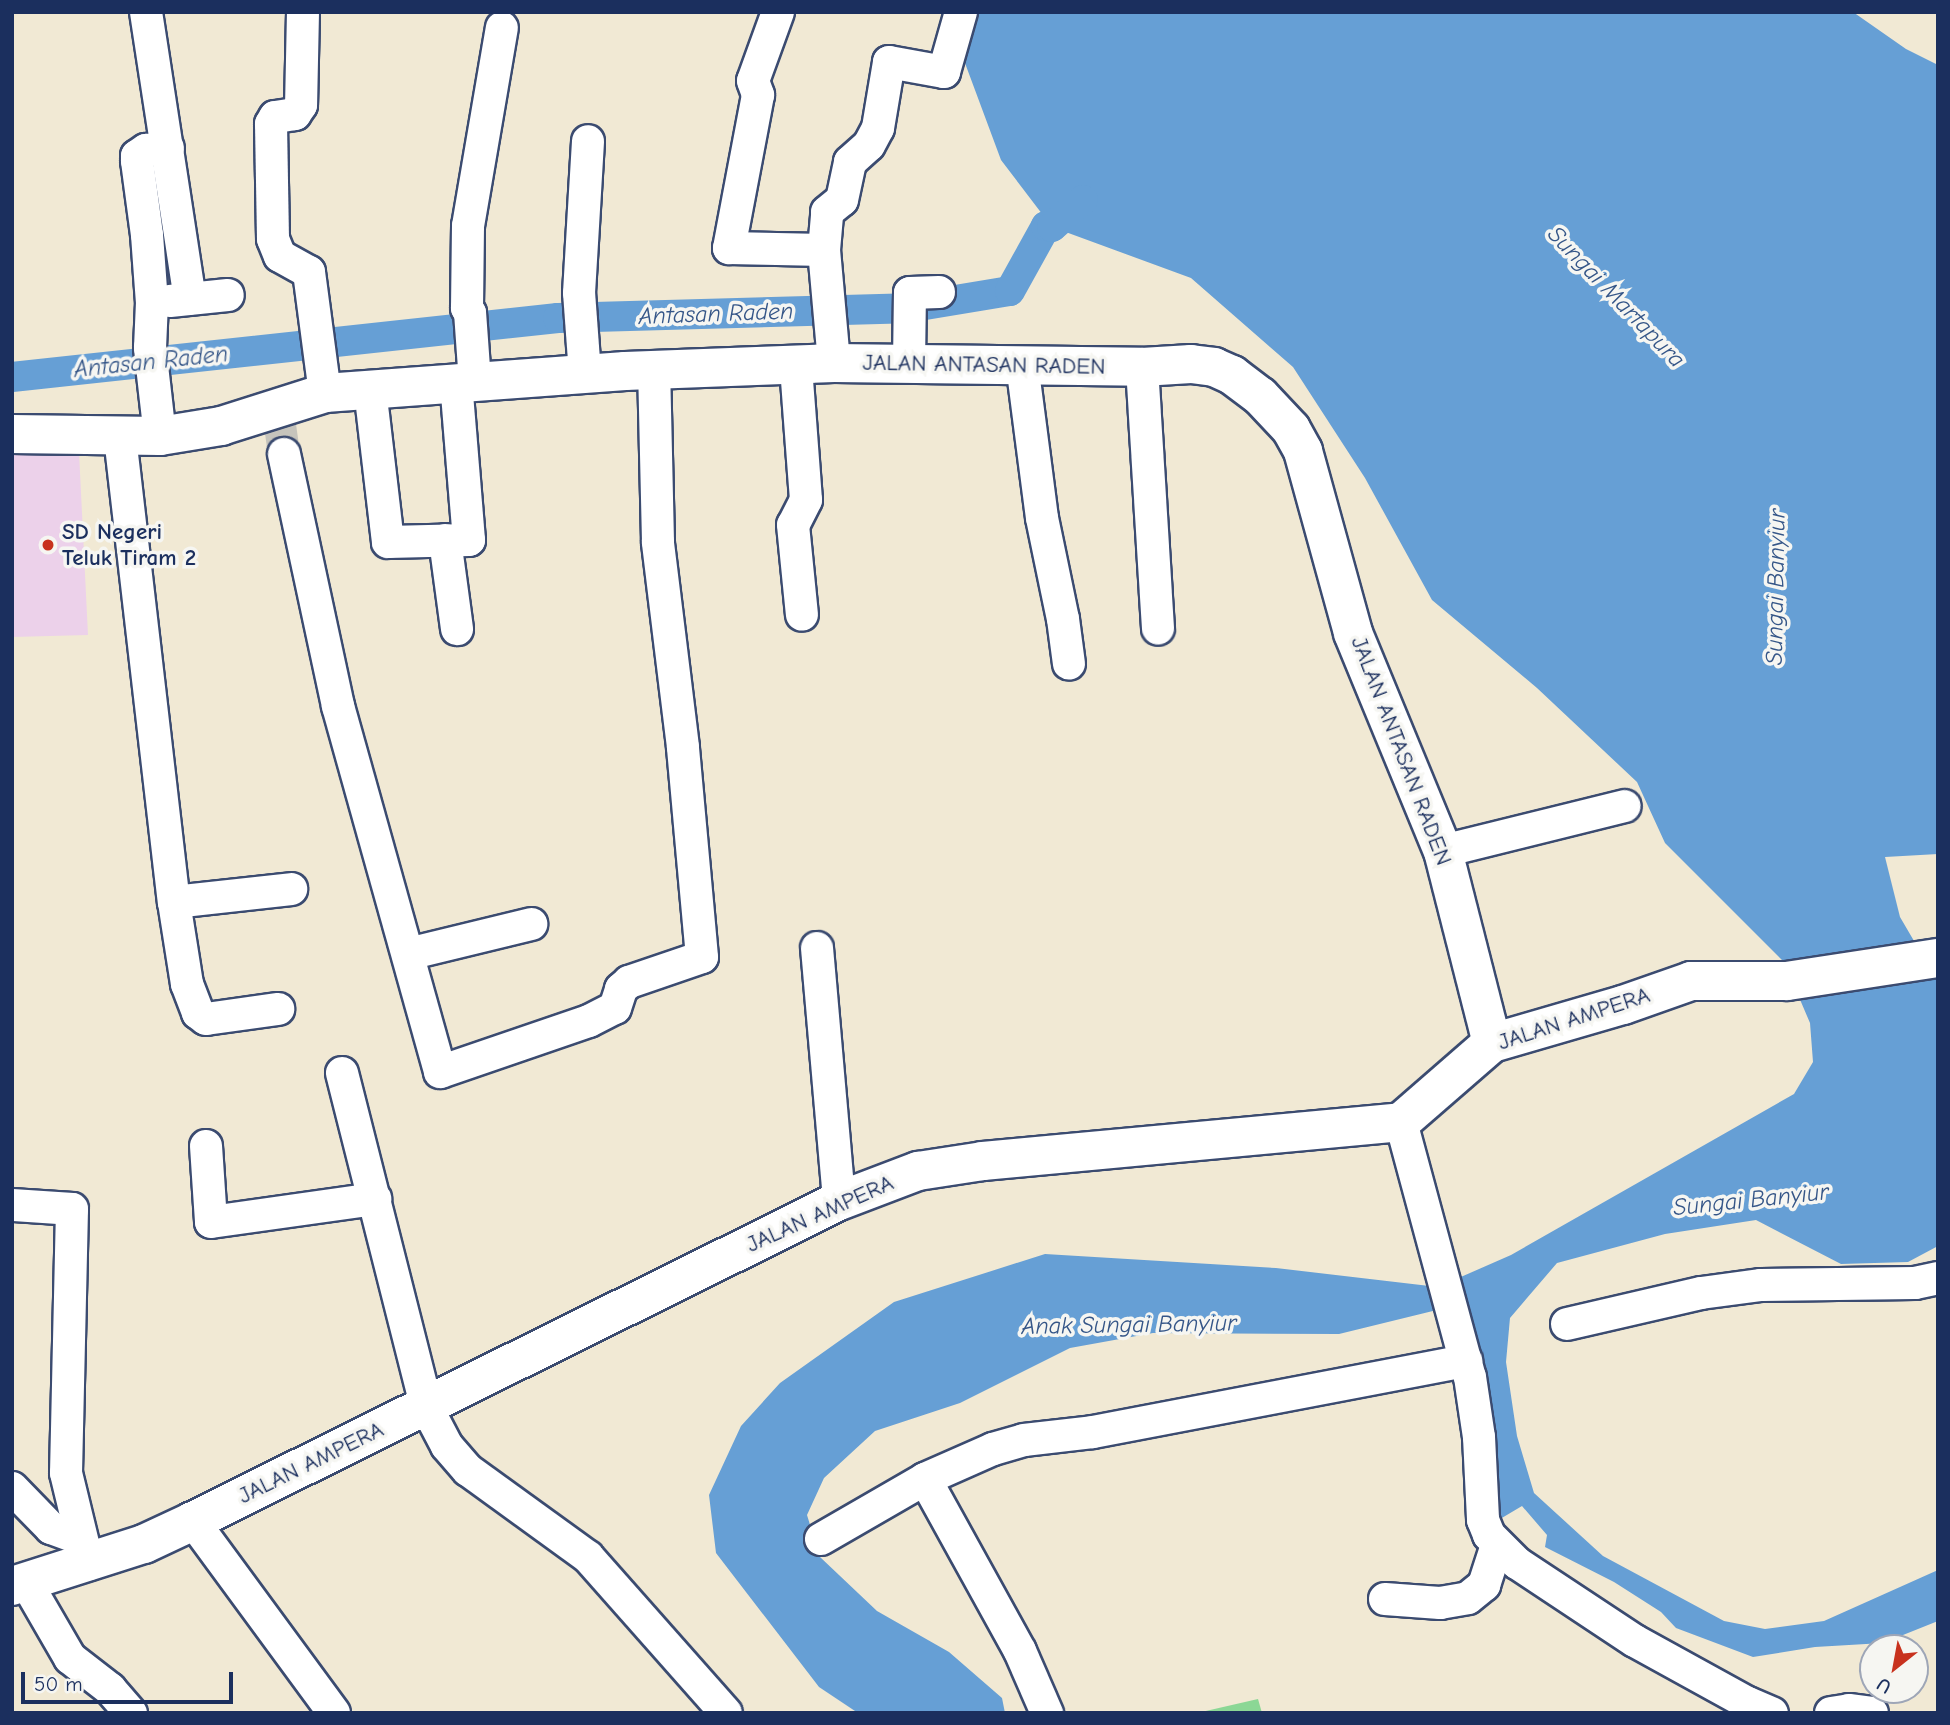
<!DOCTYPE html>
<html>
<head>
<meta charset="utf-8">
<style>
  body { margin:0 }
  #map { position:relative; width:1950px; height:1725px; overflow:hidden; background:#f1e9d4; font-family:"Comic Neue",sans-serif }
  div>[style] { position:absolute }
  .built>* { inset:0; background:#ecd1ea }
  .green>* { inset:0; background:#8bd795 }
  .water>* { inset:0; background:#669fd5 }
  .canal>* { height:30px; margin:-15px; padding:0 15px; transform-origin:15px; border-radius:15px; background:#669fd5 }
  .street-tunnel>* { height:32px; margin-top:-16px; transform-origin:0; background:repeating-linear-gradient(90deg,#c6c4bc 0 32px,transparent 0 48px) }
  .roads { filter:drop-shadow(2px 0 #3b4b70) drop-shadow(-2px 0 #3b4b70) drop-shadow(0 2px #3b4b70) drop-shadow(0 -2px #3b4b70) }
  .street>* { height:32px; margin:-16px; padding:0 16px; transform-origin:16px; border-radius:16px; background:#fff }
  .secondary>* { height:38px; margin:-19px; padding:0 19px; transform-origin:19px; border-radius:19px; background:#fff }
  .dots>* { width:19px; height:19px; translate:-50% -50%; box-sizing:border-box; border:4px solid #f6f6f2; border-radius:50% }
  span { translate:-50% -50%; white-space:nowrap; text-align:center; line-height:1.15; -webkit-text-stroke:7px #f6f6f2; paint-order:stroke }
  .street-label { font-size:23px; color:#1b2f5e }
  .poi-label { font-size:23px; color:#1b2f5e; font-weight:700 }
  .left { translate:0 -50%; text-align:left }
  .water-label { font-size:24px; color:#355688; font-style:italic }
  .frame { position:absolute; inset:0; border:14px solid #1b2f5e; pointer-events:none }
  .north { position:absolute; left:1859px; top:1634px; width:70px; height:70px; box-sizing:border-box; background:#f6f6f2; border:2px solid #9ea6b7; border-radius:50%; rotate:211deg; font-size:19px; font-weight:700; line-height:28px; text-align:center; color:#1b2f5e }
  .north::after { content:''; display:block; margin:auto; width:24px; height:32px; background:#c8321e; clip-path:polygon(50% 0,100% 100%,50% 72%,0 100%) }
  .scale { position:absolute; left:21px; top:1672px; width:212px; height:32px; box-sizing:border-box; border:4px solid #1b2f5e; border-top:0; padding-left:9px; font-size:21px; line-height:24px; white-space:nowrap; color:#1b2f5e; -webkit-text-stroke:5px #f6f6f2; paint-order:stroke }
</style>
</head>
<body>
<div id="map">
  <div class="built">
    <div style="clip-path:polygon(79px 452px,88px 635px,12px 637px,12px 455px)"></div>
  </div>
  <div class="green">
    <div style="clip-path:polygon(1258px 1699px,1262px 1713px,1197px 1713px)"></div>
  </div>
  <div class="water">
    <div style="clip-path:polygon(946px 12px,1853px 12px,1906px 49px,1938px 65px,1938px 854px,1885px 857px,1900px 917px,1938px 982px,1938px 1246px,1908px 1262px,1841px 1264px,1756px 1220px,1665px 1234px,1557px 1263px,1510px 1318px,1506px 1362px,1517px 1436px,1534px 1493px,1603px 1556px,1724px 1621px,1765px 1629px,1824px 1621px,1938px 1570px,1938px 1621px,1883px 1643px,1815px 1647px,1753px 1657px,1676px 1628px,1661px 1612px,1614px 1582px,1545px 1547px,1547px 1535px,1522px 1506px,1490px 1525px,1441px 1309px,1339px 1334px,1153px 1333px,1070px 1348px,960px 1403px,875px 1431px,824px 1478px,807px 1515px,820px 1557px,877px 1611px,949px 1652px,1002px 1698px,1005px 1713px,858px 1713px,819px 1687px,716px 1553px,709px 1495px,741px 1426px,780px 1383px,894px 1302px,1045px 1254px,1276px 1268px,1438px 1287px,1511px 1255px,1794px 1094px,1813px 1062px,1810px 1023px,1784px 962px,1665px 843px,1637px 782px,1537px 688px,1432px 600px,1365px 478px,1293px 367px,1191px 278px,1052px 227px,1001px 160px)"></div>
  </div>
  <div class="canal">
    <div style="left:12px;top:377px;width:549px;rotate:-6.17deg"></div>
    <div style="left:558px;top:318px;width:349px;rotate:-1.6deg"></div>
    <div style="left:907px;top:308px;width:104px;rotate:-9.4deg"></div>
    <div style="left:1010px;top:291px;width:74px;rotate:-61deg"></div>
    <div style="left:1046px;top:226px;width:6px;rotate:9deg"></div>
    <div style="left:1052px;top:227px;width:41px;rotate:-41.1deg"></div>
  </div>
  <div class="street-tunnel">
    <div style="left:279px;top:418px;width:36px;rotate:82deg"></div>
  </div>
  <div class="roads">
    <div class="street">
      <div style="left:146px;top:12px;width:290px;rotate:81.3deg"></div>
      <div style="left:303px;top:12px;width:93px;rotate:91.2deg"></div>
      <div style="left:301px;top:105px;width:11px;rotate:124deg"></div>
      <div style="left:295px;top:114px;width:20px;rotate:171deg"></div>
      <div style="left:275px;top:117px;width:8px;rotate:120deg"></div>
      <div style="left:271px;top:124px;width:115px;rotate:89deg"></div>
      <div style="left:273px;top:239px;width:18px;rotate:68deg"></div>
      <div style="left:280px;top:256px;width:33px;rotate:29deg"></div>
      <div style="left:309px;top:272px;width:122px;rotate:82.5deg"></div>
      <div style="left:778px;top:12px;width:73px;rotate:109.9deg"></div>
      <div style="left:753px;top:81px;width:15px;rotate:70deg"></div>
      <div style="left:758px;top:95px;width:156px;rotate:100.7deg"></div>
      <div style="left:729px;top:248px;width:95px;rotate:1.2deg"></div>
      <div style="left:824px;top:250px;width:38px;rotate:-85deg"></div>
      <div style="left:827px;top:212px;width:19px;rotate:-39deg"></div>
      <div style="left:842px;top:200px;width:39px;rotate:-78deg"></div>
      <div style="left:850px;top:162px;width:25px;rotate:-42deg"></div>
      <div style="left:869px;top:145px;width:19px;rotate:-62deg"></div>
      <div style="left:878px;top:128px;width:67px;rotate:-80.5deg"></div>
      <div style="left:889px;top:62px;width:56px;rotate:10.3deg"></div>
      <div style="left:944px;top:72px;width:62px;rotate:-74.2deg"></div>
      <div style="left:824px;top:250px;width:113px;rotate:84.9deg"></div>
      <div style="left:170px;top:301px;width:58px;rotate:-5.9deg"></div>
      <div style="left:909px;top:363px;width:70px;rotate:-89.2deg"></div>
      <div style="left:910px;top:293px;width:29px;rotate:-2deg"></div>
      <div style="left:1022px;top:364px;width:155px;rotate:82.6deg"></div>
      <div style="left:1042px;top:518px;width:103px;rotate:78.3deg"></div>
      <div style="left:1063px;top:619px;width:45px;rotate:82.4deg"></div>
      <div style="left:796px;top:367px;width:133px;rotate:85.7deg"></div>
      <div style="left:806px;top:500px;width:28px;rotate:117deg"></div>
      <div style="left:793px;top:525px;width:90px;rotate:84.3deg"></div>
      <div style="left:1142px;top:367px;width:262px;rotate:86.5deg"></div>
      <div style="left:585px;top:374px;width:81px;rotate:-94.2deg"></div>
      <div style="left:579px;top:293px;width:152px;rotate:-86.6deg"></div>
      <div style="left:475px;top:382px;width:69px;rotate:-94.1deg"></div>
      <div style="left:470px;top:313px;width:6px;rotate:-121deg"></div>
      <div style="left:467px;top:308px;width:82px;rotate:-89.3deg"></div>
      <div style="left:468px;top:226px;width:201px;rotate:-80.3deg"></div>
      <div style="left:370px;top:389px;width:154px;rotate:83.3deg"></div>
      <div style="left:388px;top:542px;width:81px;rotate:-1.4deg"></div>
      <div style="left:469px;top:540px;width:158px;rotate:-94.7deg"></div>
      <div style="left:160px;top:436px;width:89px;rotate:-96.5deg"></div>
      <div style="left:150px;top:348px;width:45px;rotate:-87.5deg"></div>
      <div style="left:152px;top:303px;width:68px;rotate:-94.2deg"></div>
      <div style="left:147px;top:235px;width:75px;rotate:-97.7deg"></div>
      <div style="left:137px;top:161px;width:5px;rotate:-90deg"></div>
      <div style="left:137px;top:156px;width:11px;rotate:-34deg"></div>
      <div style="left:146px;top:150px;width:22px;rotate:-5deg"></div>
      <div style="left:120px;top:437px;width:468px;rotate:83.4deg"></div>
      <div style="left:174px;top:902px;width:83px;rotate:81deg"></div>
      <div style="left:187px;top:984px;width:31px;rotate:69deg"></div>
      <div style="left:198px;top:1013px;width:10px;rotate:37deg"></div>
      <div style="left:206px;top:1019px;width:73px;rotate:-7.9deg"></div>
      <div style="left:284px;top:454px;width:258px;rotate:77.9deg"></div>
      <div style="left:338px;top:706px;width:380px;rotate:74.4deg"></div>
      <div style="left:440px;top:1072px;width:157px;rotate:-18.9deg"></div>
      <div style="left:589px;top:1021px;width:29px;rotate:-27deg"></div>
      <div style="left:615px;top:1008px;width:20px;rotate:-72deg"></div>
      <div style="left:621px;top:989px;width:11px;rotate:-41deg"></div>
      <div style="left:629px;top:982px;width:77px;rotate:-18.9deg"></div>
      <div style="left:702px;top:957px;width:211px;rotate:-95.2deg"></div>
      <div style="left:683px;top:747px;width:207px;rotate:-97deg"></div>
      <div style="left:658px;top:542px;width:171px;rotate:-91.3deg"></div>
      <div style="left:445px;top:540px;width:90px;rotate:82.3deg"></div>
      <div style="left:1443px;top:851px;width:187px;rotate:-13.9deg"></div>
      <div style="left:174px;top:902px;width:118px;rotate:-6.3deg"></div>
      <div style="left:817px;top:948px;width:254px;rotate:85deg"></div>
      <div style="left:408px;top:954px;width:127px;rotate:-13.7deg"></div>
      <div style="left:342px;top:1073px;width:343px;rotate:75.8deg"></div>
      <div style="left:426px;top:1406px;width:45px;rotate:62.3deg"></div>
      <div style="left:447px;top:1446px;width:32px;rotate:49deg"></div>
      <div style="left:468px;top:1470px;width:148px;rotate:35.9deg"></div>
      <div style="left:588px;top:1557px;width:208px;rotate:48.5deg"></div>
      <div style="left:1401px;top:1122px;width:264px;rotate:74.9deg"></div>
      <div style="left:1470px;top:1377px;width:61px;rotate:81.5deg"></div>
      <div style="left:1479px;top:1437px;width:83px;rotate:87.2deg"></div>
      <div style="left:1483px;top:1520px;width:16px;rotate:68deg"></div>
      <div style="left:1489px;top:1535px;width:40px;rotate:45deg"></div>
      <div style="left:1517px;top:1563px;width:141px;rotate:33.5deg"></div>
      <div style="left:1635px;top:1641px;width:129px;rotate:28.8deg"></div>
      <div style="left:1748px;top:1703px;width:26px;rotate:23deg"></div>
      <div style="left:206px;top:1146px;width:76px;rotate:86.2deg"></div>
      <div style="left:211px;top:1222px;width:166px;rotate:-8deg"></div>
      <div style="left:12px;top:1205px;width:60px;rotate:3.8deg"></div>
      <div style="left:72px;top:1209px;width:264px;rotate:91.3deg"></div>
      <div style="left:66px;top:1473px;width:94px;rotate:76.4deg"></div>
      <div style="left:1567px;top:1324px;width:138px;rotate:-13deg"></div>
      <div style="left:1701px;top:1293px;width:61px;rotate:-7.6deg"></div>
      <div style="left:1761px;top:1285px;width:154px;rotate:-0.7deg"></div>
      <div style="left:1915px;top:1283px;width:24px;rotate:-12deg"></div>
      <div style="left:925px;top:1479px;width:74px;rotate:-23.8deg"></div>
      <div style="left:993px;top:1449px;width:32px;rotate:-16deg"></div>
      <div style="left:1024px;top:1440px;width:69px;rotate:-6.6deg"></div>
      <div style="left:1093px;top:1432px;width:380px;rotate:-10.8deg"></div>
      <div style="left:12px;top:1488px;width:56px;rotate:45.7deg"></div>
      <div style="left:51px;top:1528px;width:32px;rotate:20deg"></div>
      <div style="left:193px;top:1521px;width:238px;rotate:53.7deg"></div>
      <div style="left:821px;top:1539px;width:120px;rotate:-30deg"></div>
      <div style="left:925px;top:1479px;width:196px;rotate:61.1deg"></div>
      <div style="left:1020px;top:1651px;width:68px;rotate:66.5deg"></div>
      <div style="left:26px;top:1582px;width:88px;rotate:59.9deg"></div>
      <div style="left:70px;top:1658px;width:51px;rotate:37.8deg"></div>
      <div style="left:110px;top:1689px;width:32px;rotate:49deg"></div>
      <div style="left:1385px;top:1599px;width:55px;rotate:4.2deg"></div>
      <div style="left:1440px;top:1603px;width:28px;rotate:-10deg"></div>
      <div style="left:1468px;top:1598px;width:21px;rotate:-39deg"></div>
      <div style="left:1484px;top:1585px;width:42px;rotate:-72deg"></div>
      <div style="left:1831px;top:1713px;width:18px;rotate:-9deg"></div>
      <div style="left:1849px;top:1710px;width:23px;rotate:7deg"></div>
    </div>
    <div class="secondary">
      <div style="left:12px;top:434px;width:148px;rotate:0.8deg"></div>
      <div style="left:160px;top:436px;width:62px;rotate:-9.3deg"></div>
      <div style="left:221px;top:426px;width:109px;rotate:-17.6deg"></div>
      <div style="left:325px;top:393px;width:301px;rotate:-4.2deg"></div>
      <div style="left:625px;top:371px;width:209px;rotate:-2.2deg"></div>
      <div style="left:834px;top:363px;width:308px;rotate:0.7deg"></div>
      <div style="left:1142px;top:367px;width:49px;rotate:-3.5deg"></div>
      <div style="left:1191px;top:364px;width:23px;rotate:7deg"></div>
      <div style="left:1214px;top:367px;width:20px;rotate:24deg"></div>
      <div style="left:1232px;top:375px;width:35px;rotate:37deg"></div>
      <div style="left:1260px;top:396px;width:45px;rotate:46.8deg"></div>
      <div style="left:1291px;top:429px;width:25px;rotate:61deg"></div>
      <div style="left:1303px;top:451px;width:189px;rotate:74.6deg"></div>
      <div style="left:1353px;top:633px;width:236px;rotate:67.6deg"></div>
      <div style="left:1443px;top:851px;width:198px;rotate:75.7deg"></div>
      <div style="left:12px;top:1586px;width:139px;rotate:-17.7deg"></div>
      <div style="left:144px;top:1544px;width:54px;rotate:-25.1deg"></div>
      <div style="left:193px;top:1521px;width:721px;rotate:-26.35deg"></div>
      <div style="left:839px;top:1201px;width:85px;rotate:-20.8deg"></div>
      <div style="left:918px;top:1171px;width:66px;rotate:-8.7deg"></div>
      <div style="left:983px;top:1161px;width:420px;rotate:-5.3deg"></div>
      <div style="left:1401px;top:1122px;width:121px;rotate:-41deg"></div>
      <div style="left:1492px;top:1043px;width:136px;rotate:-16.2deg"></div>
      <div style="left:1623px;top:1005px;width:72px;rotate:-19.4deg"></div>
      <div style="left:1691px;top:981px;width:96px"></div>
      <div style="left:1787px;top:981px;width:153px;rotate:-8.7deg"></div>
    </div>
  </div>
  <div class="dots">
    <div style="left:48px;top:545px;background:#c8321e"></div>
  </div>
  <div class="street-label">
    <span style="left:984px;top:365px;rotate:1deg">JALAN ANTASAN RADEN</span>
    <span style="left:1401px;top:751px;rotate:69deg">JALAN ANTASAN RADEN</span>
    <span style="left:1574px;top:1019px;rotate:-18deg">JALAN AMPERA</span>
    <span style="left:820px;top:1214px;rotate:-24deg">JALAN AMPERA</span>
    <span style="left:311px;top:1463px;rotate:-26deg">JALAN AMPERA</span>
  </div>
  <div class="poi-label">
    <span class="left" style="left:62px;top:545px">SD Negeri<br>Teluk Tiram 2</span>
  </div>
  <div class="water-label">
    <span style="left:1616px;top:297px;rotate:46deg">Sungai Martapura</span>
    <span style="left:716px;top:314px;rotate:-2deg">Antasan Raden</span>
    <span style="left:151px;top:362px;rotate:-6deg">Antasan Raden</span>
    <span style="left:1776px;top:587px;rotate:-89deg">Sungai Banyiur</span>
    <span style="left:1751px;top:1200px;rotate:-6deg">Sungai Banyiur</span>
    <span style="left:1129px;top:1325px;rotate:-1deg">Anak Sungai Banyiur</span>
  </div>
  <div class="frame"></div>
  <div class="north">U</div>
  <div class="scale">50 m</div>
</div>
</body>
</html>
